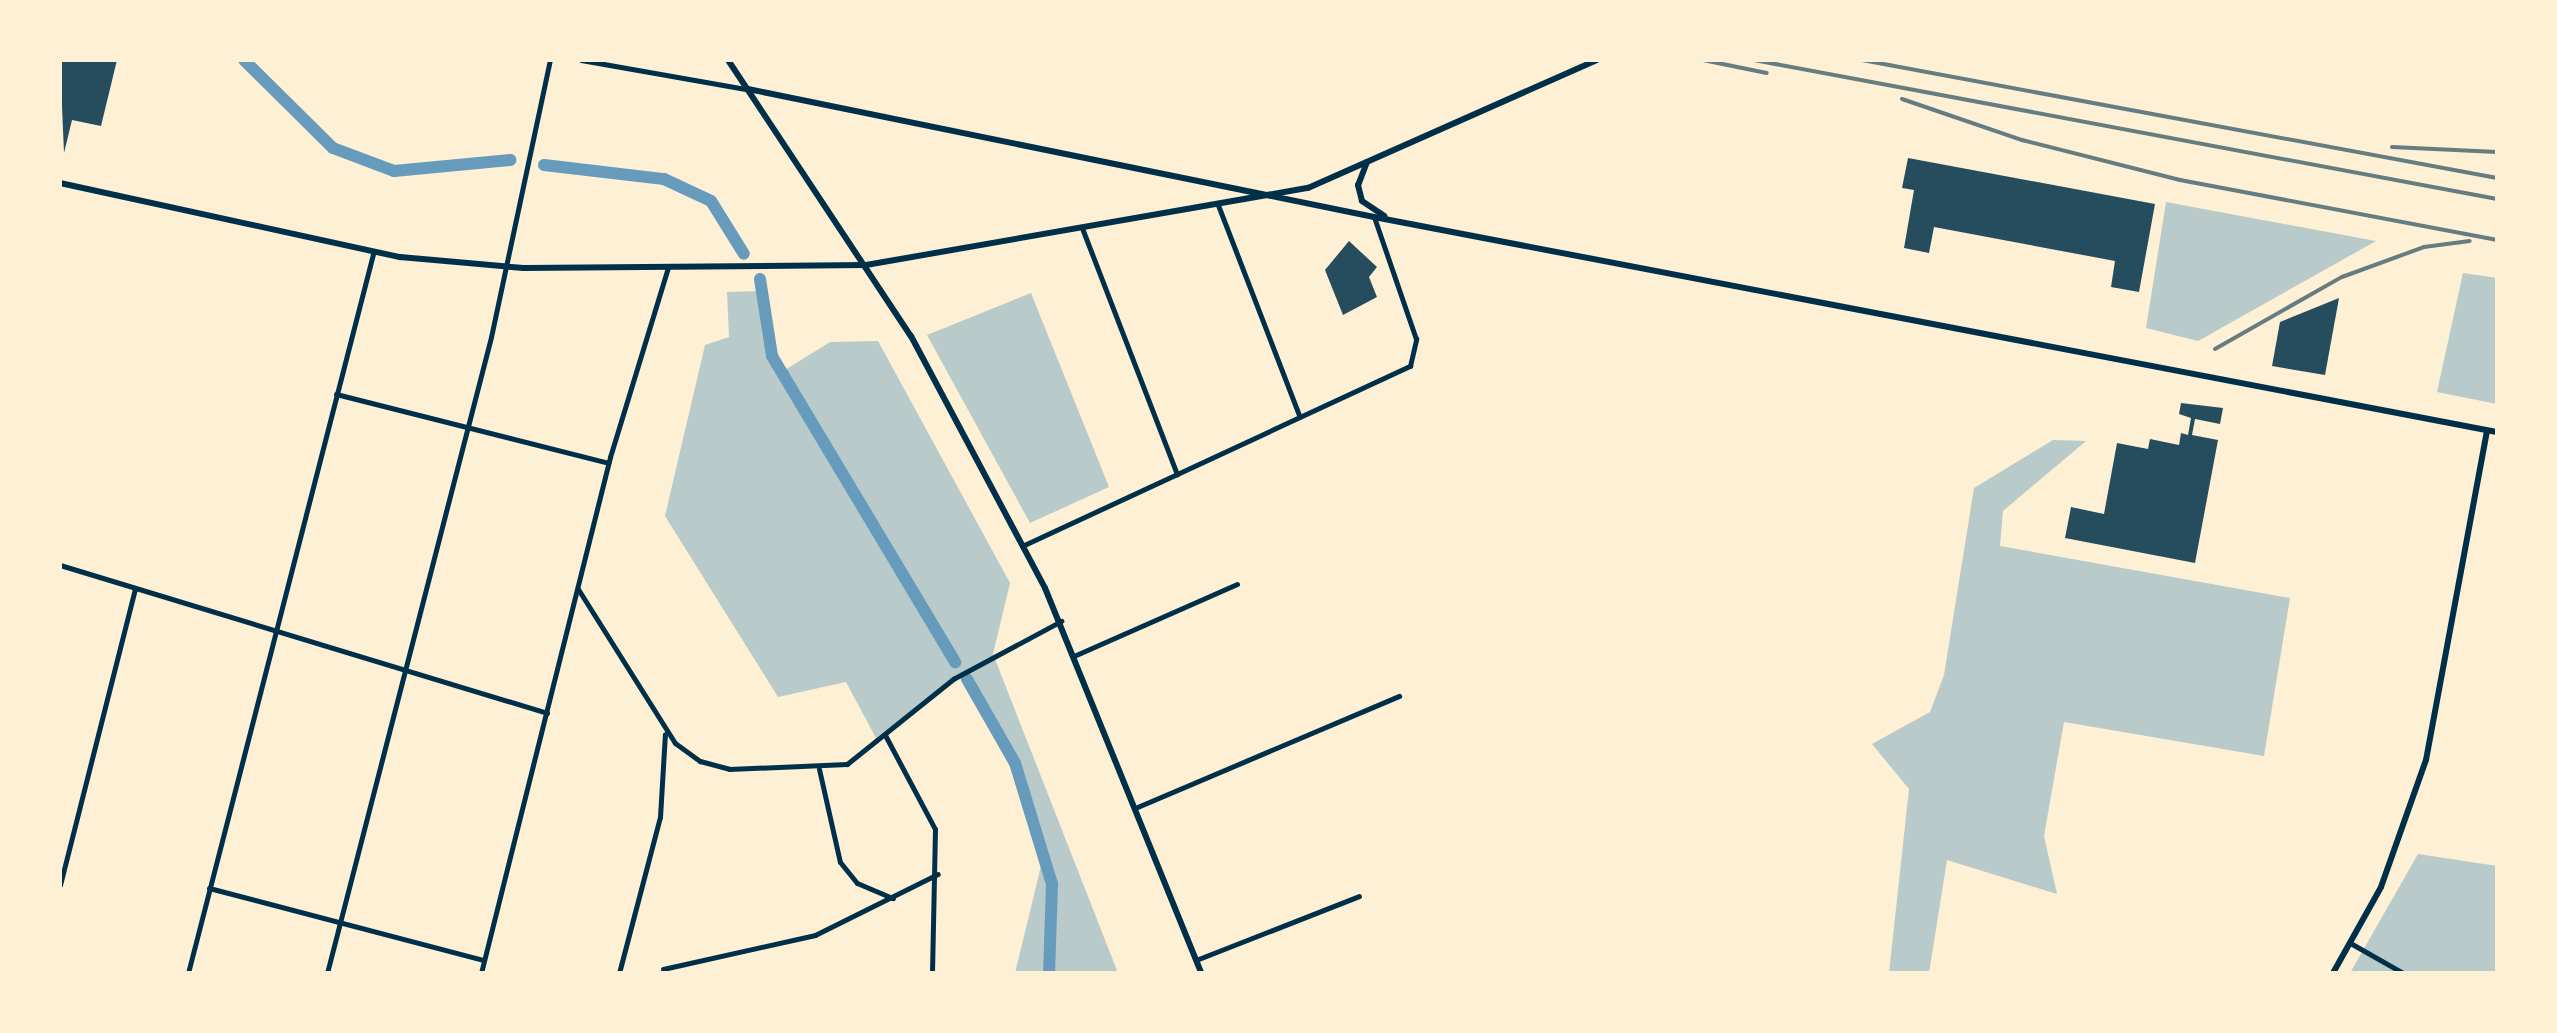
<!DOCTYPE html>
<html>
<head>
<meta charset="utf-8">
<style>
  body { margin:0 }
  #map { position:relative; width:2557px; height:1033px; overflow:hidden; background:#fdf0d5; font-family:"Work Sans",sans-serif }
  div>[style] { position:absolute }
  .green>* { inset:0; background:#b9caca }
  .canal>* { height:12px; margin:-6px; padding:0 6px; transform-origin:6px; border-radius:6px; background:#669bbc }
  .building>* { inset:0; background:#264d5e }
  .minor>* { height:5px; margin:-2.5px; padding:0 2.5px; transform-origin:2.5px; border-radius:2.5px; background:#003049 }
  .tertiary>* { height:6px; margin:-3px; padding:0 3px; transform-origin:3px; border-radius:3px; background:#003049 }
  .rail>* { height:4px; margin:-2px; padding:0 2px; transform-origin:2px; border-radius:2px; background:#657d81 }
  span { translate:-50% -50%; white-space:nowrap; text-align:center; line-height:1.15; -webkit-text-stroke:10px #fdf0d5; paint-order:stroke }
  .frame { position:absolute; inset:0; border:62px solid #fdf0d5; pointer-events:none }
</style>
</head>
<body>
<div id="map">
  <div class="green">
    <div style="clip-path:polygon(2166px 202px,2376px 241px,2198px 341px,2146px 328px)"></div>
    <div style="clip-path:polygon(2463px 273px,2497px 278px,2497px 404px,2437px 392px)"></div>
    <div style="clip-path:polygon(763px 291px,777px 375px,830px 342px,878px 341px,1010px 583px,993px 654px,1118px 973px,1015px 973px,1042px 862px,1011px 752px,959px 674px,876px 738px,846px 682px,778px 697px,665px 516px,705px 345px,729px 337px,727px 292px)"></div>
    <div style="clip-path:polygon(1031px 293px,1109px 487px,1030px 523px,927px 335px)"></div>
    <div style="clip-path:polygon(2053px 440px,2086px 441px,2003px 511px,2000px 546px,2290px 598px,2264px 756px,2064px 722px,2044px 836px,2057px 894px,1947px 860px,1929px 973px,1889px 973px,1909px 789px,1872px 744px,1930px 712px,1944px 675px,1974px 488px)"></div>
    <div style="clip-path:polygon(2418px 854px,2497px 866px,2497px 973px,2350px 973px)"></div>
  </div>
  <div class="canal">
    <div style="left:244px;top:60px;width:125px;rotate:44.7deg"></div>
    <div style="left:333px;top:148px;width:65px;rotate:20.7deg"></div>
    <div style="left:394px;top:171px;width:117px;rotate:-5.4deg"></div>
    <div style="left:544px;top:165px;width:121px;rotate:6.7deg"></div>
    <div style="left:664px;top:179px;width:52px;rotate:25.1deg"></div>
    <div style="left:711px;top:201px;width:62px;rotate:58.1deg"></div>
    <div style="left:760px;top:279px;width:78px;rotate:81.1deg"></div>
    <div style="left:772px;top:356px;width:357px;rotate:59.1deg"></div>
    <div style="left:967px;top:679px;width:97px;rotate:60.3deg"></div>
    <div style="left:1015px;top:763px;width:127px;rotate:73deg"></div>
    <div style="left:1052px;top:884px;width:89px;rotate:91.9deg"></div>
  </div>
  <div class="building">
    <div style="clip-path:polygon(60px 60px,117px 60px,101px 126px,72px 120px,64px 153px)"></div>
    <div style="clip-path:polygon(1908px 158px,2155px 204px,2139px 292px,2111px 287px,2115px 261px,1934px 227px,1929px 253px,1904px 248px,1914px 190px,1902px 188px)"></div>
    <div style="clip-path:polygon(1349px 241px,1377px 267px,1369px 277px,1377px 297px,1343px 315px,1325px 270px)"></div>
    <div style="clip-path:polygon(2339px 298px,2325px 375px,2272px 366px,2280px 322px)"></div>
    <div style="clip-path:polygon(2181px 403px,2223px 408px,2220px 424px,2195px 419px,2192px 435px,2218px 440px,2195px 563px,2065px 538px,2071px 507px,2104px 514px,2117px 443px,2148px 449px,2150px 439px,2179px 445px,2181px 433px,2188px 435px,2191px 418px,2179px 414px)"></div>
  </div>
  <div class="minor">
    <div style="left:581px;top:60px;width:167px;rotate:10deg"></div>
    <div style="left:1218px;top:205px;width:227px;rotate:68.9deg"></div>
    <div style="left:1082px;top:228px;width:264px;rotate:68.9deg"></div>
    <div style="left:336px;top:394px;width:281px;rotate:14.2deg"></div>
    <div style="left:1022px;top:546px;width:428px;rotate:-24.9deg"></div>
    <div style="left:1410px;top:366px;width:28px;rotate:-77deg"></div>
    <div style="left:1416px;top:339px;width:129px;rotate:-109deg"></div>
    <div style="left:60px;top:565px;width:509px;rotate:16.9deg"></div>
    <div style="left:578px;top:589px;width:182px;rotate:57.8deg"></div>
    <div style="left:675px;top:743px;width:31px;rotate:36deg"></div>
    <div style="left:700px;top:761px;width:30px;rotate:15deg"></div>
    <div style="left:729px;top:769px;width:118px;rotate:-2.4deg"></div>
    <div style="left:847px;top:764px;width:136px;rotate:-38.7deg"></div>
    <div style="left:953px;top:679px;width:123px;rotate:-28.2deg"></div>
    <div style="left:1076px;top:655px;width:176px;rotate:-23.8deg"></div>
    <div style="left:885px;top:735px;width:106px;rotate:62deg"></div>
    <div style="left:935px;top:829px;width:144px;rotate:91.2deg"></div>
    <div style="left:819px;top:769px;width:95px;rotate:77.3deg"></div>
    <div style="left:840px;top:862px;width:27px;rotate:51deg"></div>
    <div style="left:857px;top:883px;width:39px;rotate:23deg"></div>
    <div style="left:1135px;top:808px;width:287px;rotate:-23deg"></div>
    <div style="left:60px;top:885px;width:306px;rotate:-75.8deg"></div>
    <div style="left:209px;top:888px;width:284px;rotate:14.7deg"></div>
    <div style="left:2352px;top:944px;width:59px;rotate:29.6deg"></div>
    <div style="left:1196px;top:960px;width:175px;rotate:-21.4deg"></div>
    <div style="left:663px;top:969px;width:156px;rotate:-12.6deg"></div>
    <div style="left:815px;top:935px;width:137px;rotate:-26.4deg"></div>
    <div style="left:188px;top:973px;width:742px;rotate:-75.57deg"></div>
    <div style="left:327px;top:973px;width:657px;rotate:-75.54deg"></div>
    <div style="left:491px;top:337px;width:283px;rotate:-78deg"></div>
    <div style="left:481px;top:973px;width:532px;rotate:-75.96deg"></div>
    <div style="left:610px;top:457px;width:199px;rotate:-73deg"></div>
    <div style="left:619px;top:973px;width:161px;rotate:-75.3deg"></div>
    <div style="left:660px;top:817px;width:83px;rotate:-86.6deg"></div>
    <div style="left:620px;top:973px;width:46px"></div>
  </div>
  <div class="tertiary">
    <div style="left:728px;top:60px;width:331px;rotate:56.5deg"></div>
    <div style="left:911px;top:336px;width:285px;rotate:62deg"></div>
    <div style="left:1045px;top:588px;width:415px;rotate:67.9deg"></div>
    <div style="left:748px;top:89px;width:639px;rotate:11.56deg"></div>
    <div style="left:1374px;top:217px;width:1143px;rotate:10.84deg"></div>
    <div style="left:1367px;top:162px;width:25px;rotate:111deg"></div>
    <div style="left:1358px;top:185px;width:16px;rotate:76deg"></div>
    <div style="left:1362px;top:201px;width:27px;rotate:34deg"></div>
    <div style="left:60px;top:183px;width:348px;rotate:12.3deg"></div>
    <div style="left:400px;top:257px;width:124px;rotate:5.1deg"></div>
    <div style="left:524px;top:268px;width:342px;rotate:-0.5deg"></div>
    <div style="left:866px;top:265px;width:449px;rotate:-9.9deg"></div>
    <div style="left:1308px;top:188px;width:316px;rotate:-23.9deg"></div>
    <div style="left:2333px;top:973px;width:98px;rotate:-60.8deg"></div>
    <div style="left:2381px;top:887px;width:135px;rotate:-70.5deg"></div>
    <div style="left:2426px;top:760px;width:335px;rotate:-79.5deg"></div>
  </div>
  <div class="rail">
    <div style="left:1703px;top:60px;width:65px;rotate:11.5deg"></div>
    <div style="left:1754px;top:60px;width:756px;rotate:10.6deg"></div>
    <div style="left:1862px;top:60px;width:646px;rotate:10.53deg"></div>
    <div style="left:1902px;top:99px;width:127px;rotate:18.9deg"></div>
    <div style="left:2022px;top:140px;width:163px;rotate:14.2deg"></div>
    <div style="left:2180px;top:180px;width:323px;rotate:10.7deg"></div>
    <div style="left:2392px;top:147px;width:105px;rotate:2.7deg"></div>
    <div style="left:2215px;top:349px;width:146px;rotate:-29.6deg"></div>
    <div style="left:2342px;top:277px;width:87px;rotate:-20.1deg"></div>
    <div style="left:2424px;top:247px;width:46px;rotate:-7.4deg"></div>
  </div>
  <div class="frame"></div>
</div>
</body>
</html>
